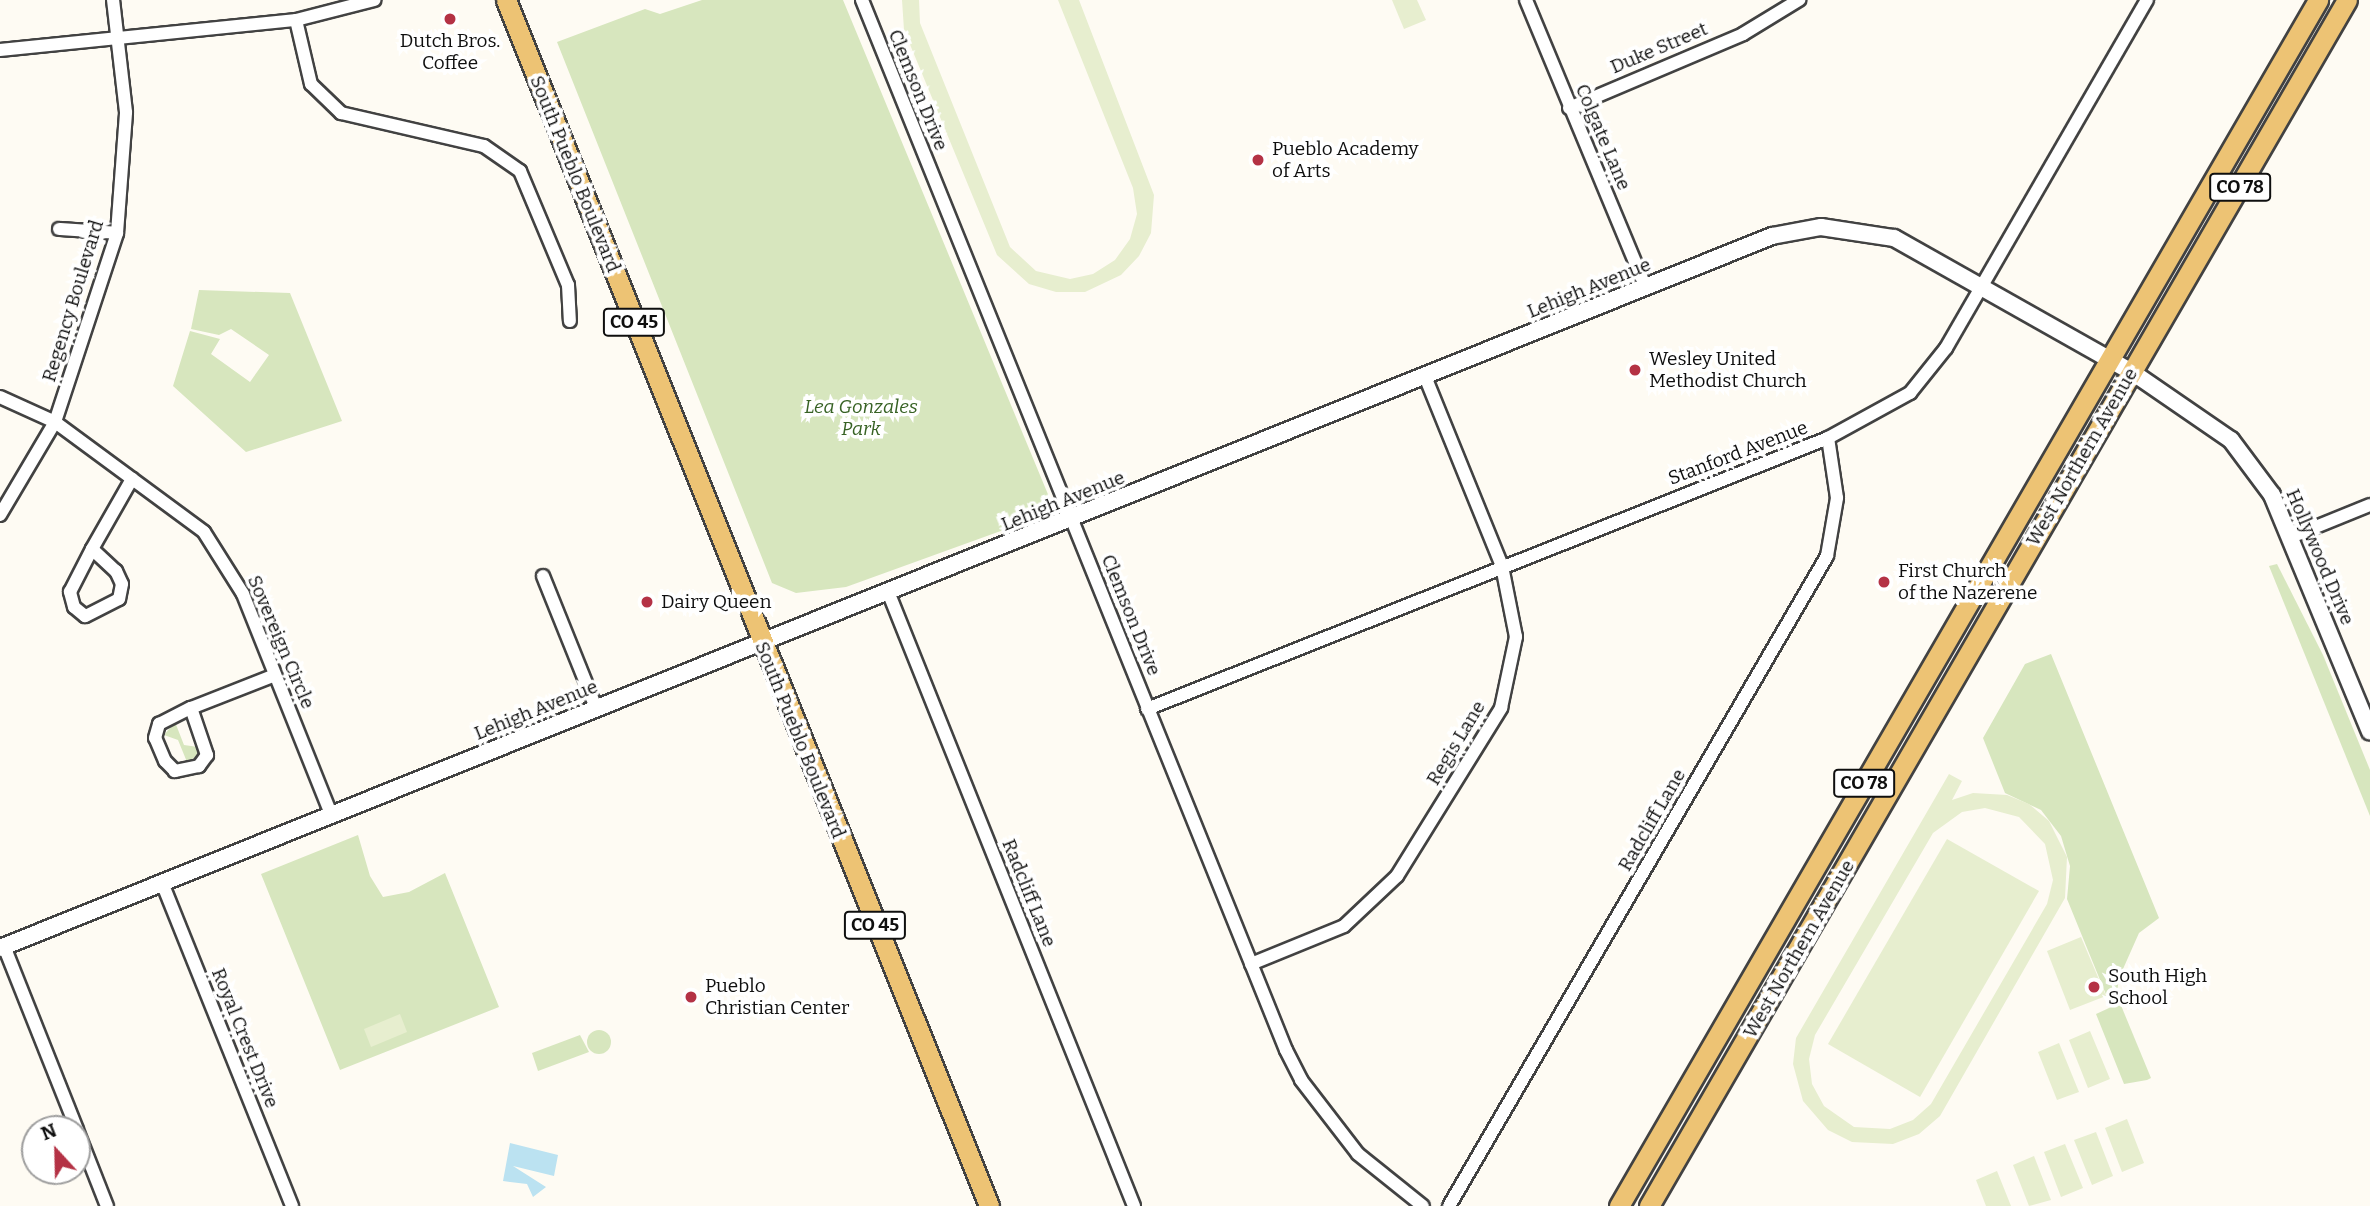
<!DOCTYPE html>
<html>
<head>
<meta charset="utf-8">
<style>
  body { margin:0 }
  #map { position:relative; width:2370px; height:1206px; overflow:hidden; background:#fefbf3; font-family:Bitter,serif }
  div>[style] { position:absolute }
  .green>* { inset:0; background:#d7e6be }
  .round { border-radius:50% }
  .pitch>* { inset:0; background:#e7eecf }
  .water>* { inset:0; background:#bbe2f1 }
  .roads { filter:drop-shadow(2px 0 #424242) drop-shadow(-2px 0 #424242) drop-shadow(0 2px #424242) drop-shadow(0 -2px #424242) }
  .minor>* { height:12px; margin:-6px; padding:0 6px; transform-origin:6px; border-radius:6px; background:#fff }
  .tertiary>* { height:16px; margin:-8px; padding:0 8px; transform-origin:8px; border-radius:8px; background:#fff }
  .primary>* { height:19px; margin:-9.5px; padding:0 9.5px; transform-origin:9.5px; border-radius:9.5px; background:#edc374 }
  .dots>* { width:19px; height:19px; translate:-50% -50%; box-sizing:border-box; border:4px solid #fff; border-radius:50% }
  span { translate:-50% -50%; white-space:nowrap; text-align:center; line-height:1.15; -webkit-text-stroke:7px #fff; paint-order:stroke }
  .shield-label span { padding:2px 5px; background:#fff; border:2px solid; border-radius:5px; -webkit-text-stroke-width:0 }
  .shield-label { font-size:18px; color:#0f0f0f; font-weight:700 }
  .poi-label { font-size:19px; color:#0f0f0f }
  .left { translate:0 -50%; text-align:left }
  .street-label { font-size:19px; color:#0f0f0f }
  .park-label { font-size:19px; color:#376224; font-style:italic }
  .north { position:absolute; left:21px; top:1115px; width:70px; height:70px; box-sizing:border-box; background:#fff; border:2px solid #9f9f9f; border-radius:50%; rotate:338deg; font-size:19px; font-weight:700; line-height:28px; text-align:center; color:#0f0f0f }
  .north::after { content:''; display:block; margin:auto; width:24px; height:32px; background:#b43245; clip-path:polygon(50% 0,100% 100%,50% 72%,0 100%) }
</style>
</head>
<body>
<div id="map">
  <div class="green">
    <div style="clip-path:polygon(702px 0,843px 0,1052px 504px,1042px 516px,846px 587px,796px 593px,772px 583px,557px 42px,645px 9px,660px 14px)"></div>
    <div style="clip-path:polygon(199px 290px,290px 293px,342px 421px,246px 452px,173px 386px,190px 331px,220px 339px,211px 354px,250px 382px,269px 355px,231px 329px,219px 335px,191px 329px)"></div>
    <div style="clip-path:polygon(2277px 564px,2323px 655px,2370px 770px,2370px 816px,2269px 566px)"></div>
    <div style="clip-path:polygon(2051px 654px,2159px 918px,2139px 933px,2119px 978px,2117px 993px,2107px 997px,2067px 899px,2070px 866px,2061px 836px,2041px 810px,2005px 793px,1983px 738px,2025px 664px)"></div>
    <div style="clip-path:polygon(175px 722px,184px 745px,198px 747px,197px 756px,187px 762px,178px 740px,164px 735px)"></div>
    <div style="clip-path:polygon(358px 835px,370px 876px,383px 897px,409px 892px,445px 873px,499px 1007px,340px 1070px,261px 874px)"></div>
    <div style="clip-path:polygon(2120px 1003px,2151px 1078px,2147px 1080px,2124px 1084px,2096px 1014px)"></div>
    <div class="round" style="left:587px;top:1030px;width:24px;height:24px"></div>
    <div style="clip-path:polygon(580px 1035px,589px 1052px,538px 1071px,532px 1053px)"></div>
  </div>
  <div class="pitch">
    <div style="clip-path:polygon(902px 0,919px 0,920px 23px,1010px 247px,1036px 271px,1070px 279px,1093px 274px,1115px 260px,1130px 239px,1137px 214px,1133px 188px,1058px 0,1079px 0,1154px 195px,1151px 233px,1139px 256px,1121px 275px,1085px 292px,1056px 292px,1029px 284px,997px 255px,904px 30px)"></div>
    <div style="clip-path:polygon(1392px 0,1417px 0,1426px 20px,1404px 29px)"></div>
    <div style="clip-path:polygon(evenodd,1949px 774px,1962px 781px,1952px 800px,1973px 793px,2007px 795px,2029px 804px,2049px 821px,2067px 857px,2065px 898px,1940px 1116px,1919px 1134px,1893px 1144px,1852px 1142px,1828px 1130px,1803px 1101px,1793px 1064px,1796px 1038px,1949px 774px,1985px 808px,2019px 817px,2045px 844px,2053px 880px,2047px 904px,1931px 1104px,1913px 1120px,1890px 1129px,1854px 1127px,1824px 1106px,1812px 1084px,1809px 1059px,1815px 1035px,1933px 833px,1962px 812px,1985px 808px)"></div>
    <div style="clip-path:polygon(1947px 839px,2039px 891px,1920px 1097px,1828px 1044px)"></div>
    <div style="clip-path:polygon(2081px 937px,2106px 996px,2070px 1010px,2047px 951px)"></div>
    <div style="clip-path:polygon(400px 1014px,407px 1032px,371px 1047px,364px 1029px)"></div>
    <div style="clip-path:polygon(2090px 1031px,2110px 1079px,2088px 1088px,2069px 1040px)"></div>
    <div style="clip-path:polygon(2059px 1043px,2079px 1092px,2057px 1100px,2038px 1052px)"></div>
    <div style="clip-path:polygon(2127px 1119px,2144px 1163px,2122px 1172px,2105px 1128px)"></div>
    <div style="clip-path:polygon(2096px 1132px,2113px 1176px,2092px 1185px,2074px 1140px)"></div>
    <div style="clip-path:polygon(2065px 1144px,2083px 1188px,2061px 1197px,2044px 1152px)"></div>
    <div style="clip-path:polygon(2034px 1156px,2051px 1200px,2029px 1206px,2013px 1165px)"></div>
    <div style="clip-path:polygon(1997px 1171px,2011px 1206px,1986px 1206px,1976px 1180px)"></div>
  </div>
  <div class="water">
    <div style="clip-path:polygon(510px 1143px,558px 1155px,554px 1176px,513px 1166px,546px 1187px,533px 1197px,527px 1184px,503px 1181px)"></div>
  </div>
  <div class="roads">
    <div class="minor">
      <div style="left:862px;top:0;width:1132px;rotate:68.01deg"></div>
      <div style="left:1286px;top:1050px;width:34px;rotate:63deg"></div>
      <div style="left:1301px;top:1080px;width:93px;rotate:52.4deg"></div>
      <div style="left:1358px;top:1154px;width:83px;rotate:38.7deg"></div>
      <div style="left:1526px;top:0;width:312px;rotate:67.4deg"></div>
      <div style="left:296px;top:20px;width:66px;rotate:76.8deg"></div>
      <div style="left:311px;top:84px;width:42px;rotate:44deg"></div>
      <div style="left:341px;top:113px;width:147px;rotate:13deg"></div>
      <div style="left:484px;top:146px;width:44px;rotate:34.8deg"></div>
      <div style="left:520px;top:171px;width:124px;rotate:67.2deg"></div>
      <div style="left:568px;top:285px;width:36px;rotate:87deg"></div>
      <div style="left:0;top:50px;width:298px;rotate:-5.8deg"></div>
      <div style="left:296px;top:20px;width:81px;rotate:-14.4deg"></div>
      <div style="left:1569px;top:108px;width:189px;rotate:-23deg"></div>
      <div style="left:1743px;top:34px;width:66px;rotate:-31.3deg"></div>
      <div style="left:59px;top:229px;width:58px;rotate:3.9deg"></div>
      <div style="left:0;top:397px;width:60px;rotate:24.4deg"></div>
      <div style="left:55px;top:422px;width:185px;rotate:36.4deg"></div>
      <div style="left:204px;top:532px;width:73px;rotate:57.8deg"></div>
      <div style="left:243px;top:594px;width:239px;rotate:68.2deg"></div>
      <div style="left:0;top:515px;width:108px;rotate:-59.4deg"></div>
      <div style="left:55px;top:422px;width:199px;rotate:-71.8deg"></div>
      <div style="left:117px;top:233px;width:121px;rotate:-85.7deg"></div>
      <div style="left:126px;top:112px;width:113px;rotate:-96.6deg"></div>
      <div style="left:2291px;top:537px;width:85px;rotate:-22.1deg"></div>
      <div style="left:92px;top:549px;width:33px;rotate:43deg"></div>
      <div style="left:116px;top:571px;width:14px;rotate:65deg"></div>
      <div style="left:122px;top:584px;width:15px;rotate:101deg"></div>
      <div style="left:119px;top:599px;width:38px;rotate:153deg"></div>
      <div style="left:85px;top:616px;width:14px;rotate:-141deg"></div>
      <div style="left:74px;top:607px;width:16px;rotate:-105deg"></div>
      <div style="left:70px;top:592px;width:48px;rotate:-62.9deg"></div>
      <div style="left:92px;top:549px;width:81px;rotate:-60.3deg"></div>
      <div style="left:543px;top:576px;width:142px;rotate:68.1deg"></div>
      <div style="left:889px;top:594px;width:659px;rotate:68.18deg"></div>
      <div style="left:191px;top:708px;width:50px;rotate:71.2deg"></div>
      <div style="left:207px;top:755px;width:14px;rotate:126deg"></div>
      <div style="left:199px;top:766px;width:25px;rotate:168deg"></div>
      <div style="left:175px;top:771px;width:14px;rotate:-135deg"></div>
      <div style="left:165px;top:761px;width:25px;rotate:-113deg"></div>
      <div style="left:155px;top:738px;width:15px;rotate:-74deg"></div>
      <div style="left:159px;top:724px;width:36px;rotate:-27deg"></div>
      <div style="left:191px;top:708px;width:90px;rotate:-21.4deg"></div>
      <div style="left:1147px;top:709px;width:733px;rotate:-21.7deg"></div>
      <div style="left:1828px;top:438px;width:94px;rotate:-28.8deg"></div>
      <div style="left:1910px;top:393px;width:58px;rotate:-51.3deg"></div>
      <div style="left:1946px;top:348px;width:402px;rotate:-60deg"></div>
      <div style="left:163px;top:885px;width:346px;rotate:68.1deg"></div>
      <div style="left:4px;top:946px;width:197px;rotate:68.3deg"></div>
      <div style="left:1251px;top:964px;width:100px;rotate:-22.2deg"></div>
      <div style="left:1344px;top:926px;width:73px;rotate:-43.3deg"></div>
      <div style="left:1397px;top:876px;width:198px;rotate:-58.2deg"></div>
      <div style="left:1501px;top:708px;width:73px;rotate:-78.1deg"></div>
      <div style="left:1516px;top:637px;width:72px;rotate:-101.2deg"></div>
      <div style="left:1502px;top:566px;width:205px;rotate:-112.1deg"></div>
      <div style="left:77px;top:1130px;width:82px;rotate:68.5deg"></div>
      <div style="left:1449px;top:1206px;width:752px;rotate:-59.82deg"></div>
      <div style="left:1827px;top:556px;width:59px;rotate:-80.2deg"></div>
      <div style="left:1837px;top:498px;width:61px;rotate:-98.5deg"></div>
    </div>
    <div class="tertiary">
      <div style="left:0;top:948px;width:1910px;rotate:-21.89deg"></div>
      <div style="left:1772px;top:236px;width:50px;rotate:-10.4deg"></div>
      <div style="left:1821px;top:227px;width:74px;rotate:8.6deg"></div>
      <div style="left:1894px;top:238px;width:273px;rotate:29.4deg"></div>
      <div style="left:2132px;top:372px;width:120px;rotate:34.5deg"></div>
      <div style="left:2231px;top:440px;width:69px;rotate:53.3deg"></div>
      <div style="left:2272px;top:495px;width:256px;rotate:67.5deg"></div>
    </div>
    <div class="primary">
      <div style="left:506px;top:0;width:1299px;rotate:68.17deg"></div>
      <div style="left:1619px;top:1206px;width:1394px;rotate:-59.9deg"></div>
      <div style="left:1649px;top:1206px;width:1393px;rotate:-59.94deg"></div>
    </div>
  </div>
  <div class="dots">
    <div style="left:450px;top:19px;background:#b43245"></div>
    <div style="left:1258px;top:160px;background:#b43245"></div>
    <div style="left:1635px;top:370px;background:#b43245"></div>
    <div style="left:1884px;top:582px;background:#b43245"></div>
    <div style="left:647px;top:602px;background:#b43245"></div>
    <div style="left:2094px;top:987px;background:#b43245"></div>
    <div style="left:691px;top:997px;background:#b43245"></div>
  </div>
  <div class="shield-label">
    <span style="left:2240px;top:187px">CO 78</span>
    <span style="left:634px;top:322px">CO 45</span>
    <span style="left:1864px;top:783px">CO 78</span>
    <span style="left:875px;top:925px">CO 45</span>
  </div>
  <div class="poi-label">
    <span style="left:450px;top:52px">Dutch Bros.<br>Coffee</span>
    <span class="left" style="left:1272px;top:160px">Pueblo Academy<br>of Arts</span>
    <span class="left" style="left:1649px;top:370px">Wesley United<br>Methodist Church</span>
    <span class="left" style="left:1898px;top:582px">First Church<br>of the Nazerene</span>
    <span class="left" style="left:661px;top:602px">Dairy Queen</span>
    <span class="left" style="left:2108px;top:987px">South High<br>School</span>
    <span class="left" style="left:705px;top:997px">Pueblo<br>Christian Center</span>
  </div>
  <div class="street-label">
    <span style="left:1659px;top:48px;rotate:-23deg">Duke Street</span>
    <span style="left:918px;top:90px;rotate:68deg">Clemson Drive</span>
    <span style="left:1603px;top:137px;rotate:67deg">Colgate Lane</span>
    <span style="left:575px;top:174px;rotate:68deg">South Pueblo Boulevard</span>
    <span style="left:1589px;top:288px;rotate:-22deg">Lehigh Avenue</span>
    <span style="left:73px;top:301px;rotate:-73deg">Regency Boulevard</span>
    <span style="left:1738px;top:453px;rotate:-21deg">Stanford Avenue</span>
    <span style="left:2082px;top:457px;rotate:-60deg">West Northern Avenue</span>
    <span style="left:1063px;top:501px;rotate:-22deg">Lehigh Avenue</span>
    <span style="left:2320px;top:557px;rotate:67deg">Hollywood Drive</span>
    <span style="left:1131px;top:615px;rotate:68deg">Clemson Drive</span>
    <span style="left:281px;top:642px;rotate:67deg">Sovereign Circle</span>
    <span style="left:536px;top:710px;rotate:-22deg">Lehigh Avenue</span>
    <span style="left:800px;top:740px;rotate:68deg">South Pueblo Boulevard</span>
    <span style="left:1456px;top:743px;rotate:-59deg">Regis Lane</span>
    <span style="left:1652px;top:820px;rotate:-60deg">Radcliff Lane</span>
    <span style="left:1029px;top:893px;rotate:68deg">Radcliff Lane</span>
    <span style="left:1799px;top:949px;rotate:-60deg">West Northern Avenue</span>
    <span style="left:245px;top:1038px;rotate:68deg">Royal Crest Drive</span>
  </div>
  <div class="park-label">
    <span style="left:861px;top:418px">Lea Gonzales<br>Park</span>
  </div>
  <div class="north">N</div>
</div>
</body>
</html>
